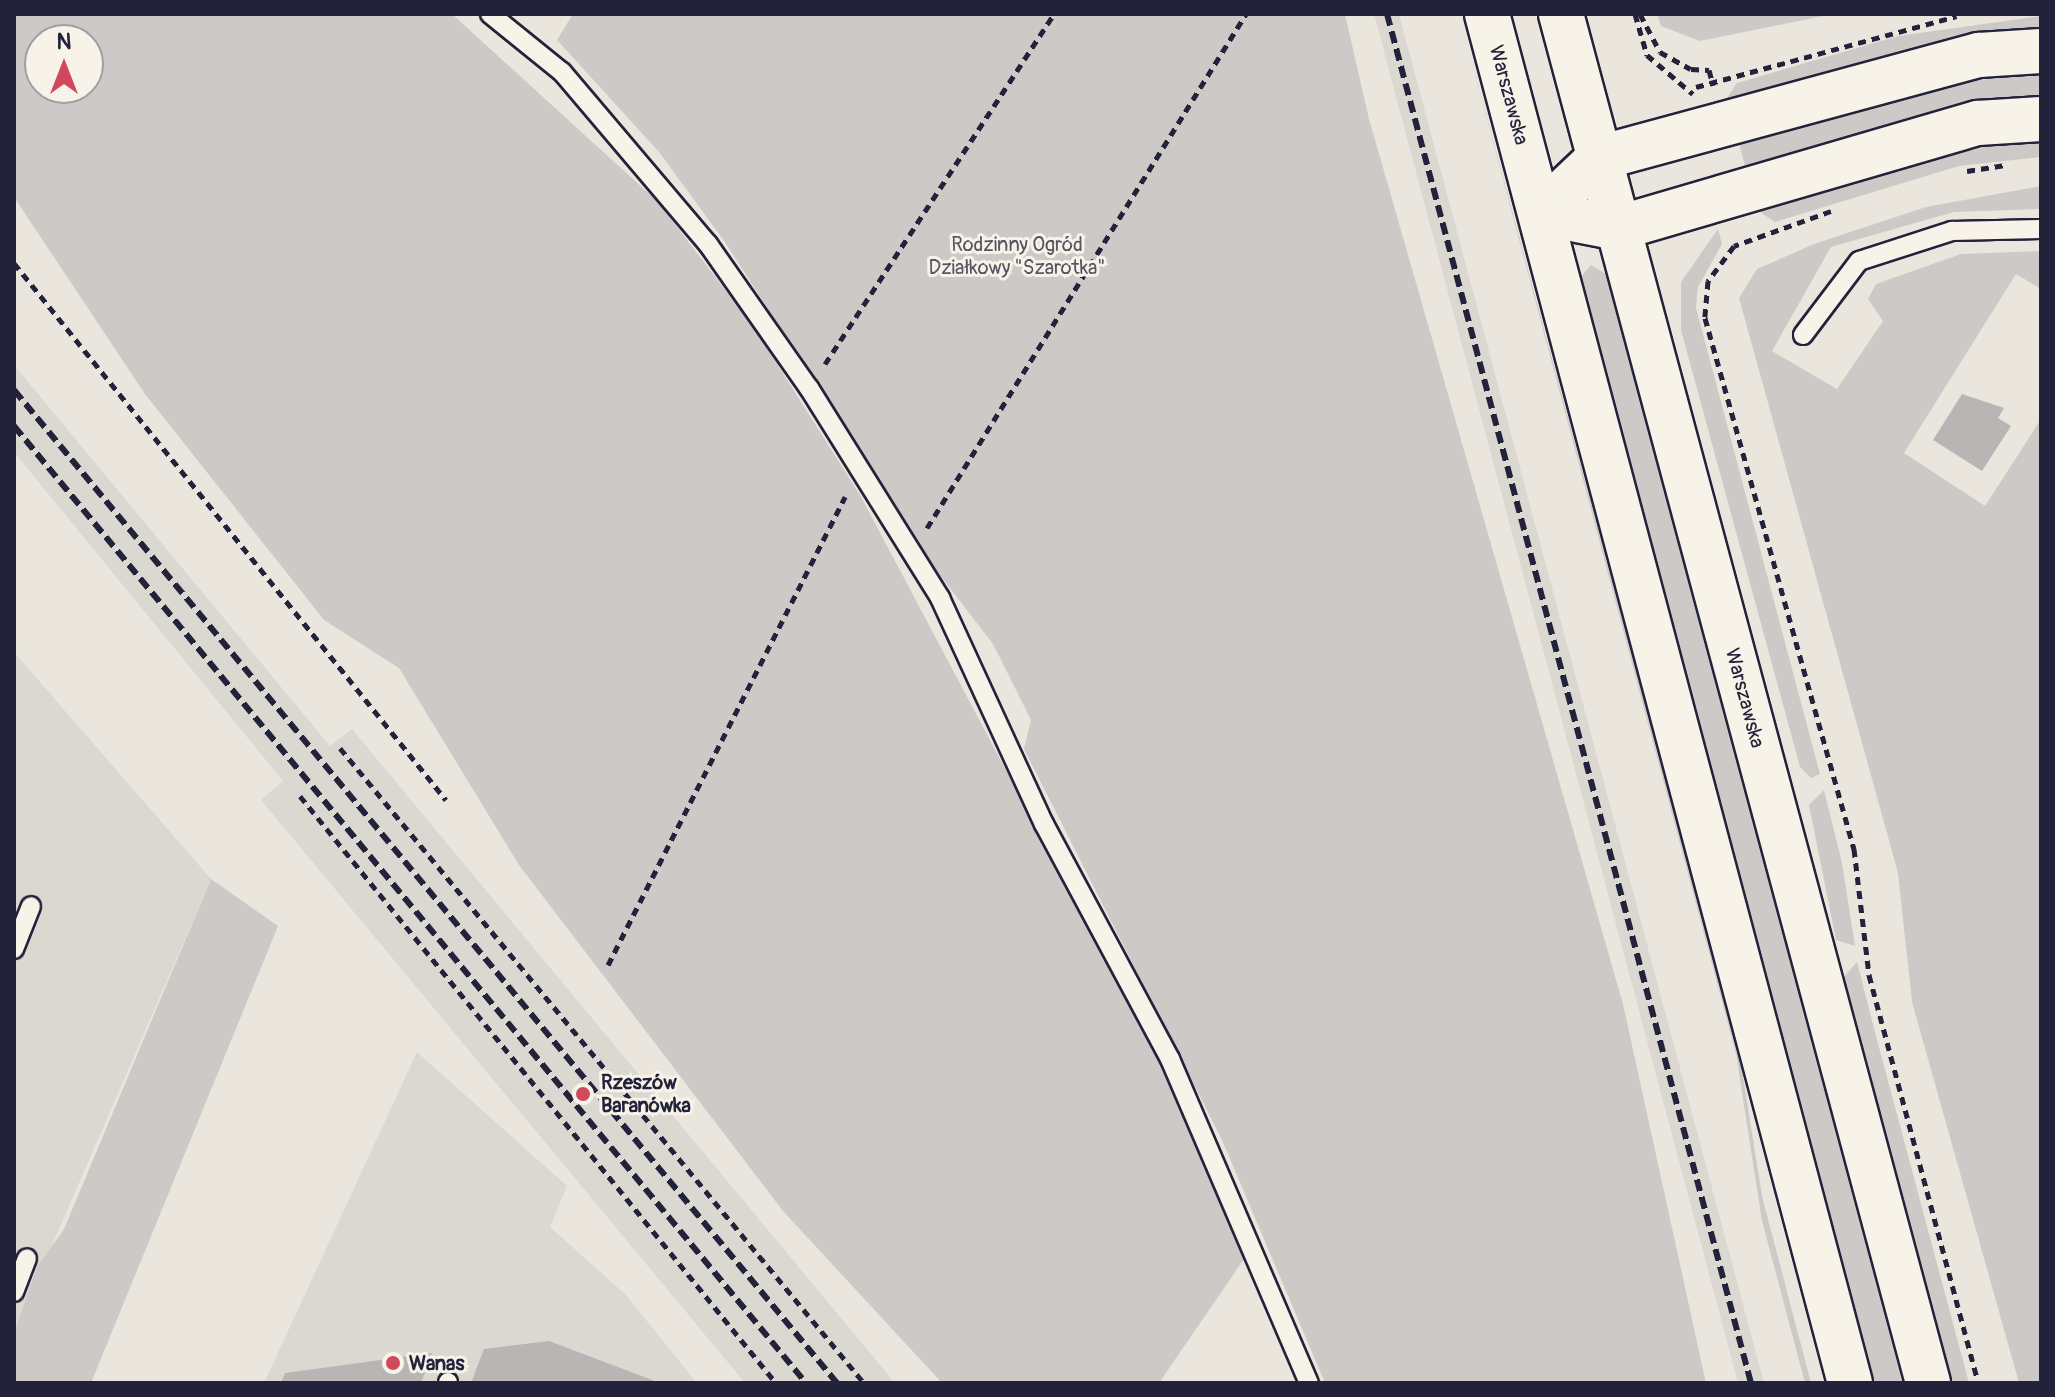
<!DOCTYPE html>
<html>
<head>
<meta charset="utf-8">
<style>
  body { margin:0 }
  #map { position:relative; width:2055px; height:1397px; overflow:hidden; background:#eae6de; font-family:Pangolin,sans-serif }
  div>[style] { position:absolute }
  .built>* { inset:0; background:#dbd8d2 }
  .green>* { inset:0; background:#cdc9c6 }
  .building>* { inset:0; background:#b8b6b5 }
  .path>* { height:5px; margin-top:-2.5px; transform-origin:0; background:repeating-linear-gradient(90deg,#22223b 0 8px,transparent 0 14px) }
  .roads { filter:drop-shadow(2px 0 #22223b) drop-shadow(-2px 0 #22223b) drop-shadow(0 2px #22223b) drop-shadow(0 -2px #22223b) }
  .service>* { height:18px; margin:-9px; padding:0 9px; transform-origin:9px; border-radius:9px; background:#f7f3e8 }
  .secondary>* { height:44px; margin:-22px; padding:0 22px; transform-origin:22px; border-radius:22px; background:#f7f3e8 }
  .rail>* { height:6px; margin-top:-3px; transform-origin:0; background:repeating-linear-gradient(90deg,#22223b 0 12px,transparent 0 18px) }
  .dots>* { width:22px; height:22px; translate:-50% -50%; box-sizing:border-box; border:4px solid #f7f3e8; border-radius:50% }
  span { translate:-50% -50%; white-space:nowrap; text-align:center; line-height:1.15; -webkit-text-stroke:6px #f7f3e8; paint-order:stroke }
  .street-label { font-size:20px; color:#22223b }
  .park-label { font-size:20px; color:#555465 }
  .poi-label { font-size:20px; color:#22223b; font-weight:700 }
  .left { translate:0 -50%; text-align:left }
  .frame { position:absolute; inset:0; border:16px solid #22223b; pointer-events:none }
  .north { position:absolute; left:24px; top:24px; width:80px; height:80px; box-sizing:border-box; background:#f7f3e8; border:2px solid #a29fa3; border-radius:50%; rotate:0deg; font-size:22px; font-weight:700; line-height:32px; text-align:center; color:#22223b }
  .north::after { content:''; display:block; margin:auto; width:28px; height:36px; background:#d1495b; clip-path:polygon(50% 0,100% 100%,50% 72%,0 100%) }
</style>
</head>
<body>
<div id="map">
  <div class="built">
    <div style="clip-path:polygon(1374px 14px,1399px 14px,1764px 1383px,1738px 1383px)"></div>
    <div style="clip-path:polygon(14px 365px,330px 746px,352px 729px,895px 1383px,745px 1383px,261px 800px,283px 781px,14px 452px)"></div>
    <div style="clip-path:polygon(14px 652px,211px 879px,14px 1333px)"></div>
    <div style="clip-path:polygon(417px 1052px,567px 1186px,550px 1227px,625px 1294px,697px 1383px,264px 1383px)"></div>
  </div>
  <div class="green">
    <div style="clip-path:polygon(evenodd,14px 14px,452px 14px,657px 201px,753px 326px,860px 495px,1157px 1055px,1244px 1259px,1159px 1383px,942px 1383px,783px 1211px,519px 865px,399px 668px,324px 620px,145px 394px,14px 197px,14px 14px,40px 40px,88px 40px,88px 88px,40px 88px,40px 40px)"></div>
    <div style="clip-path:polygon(573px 14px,1345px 14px,1369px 119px,1623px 1004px,1706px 1383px,1325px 1383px,1222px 1140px,1024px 749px,1031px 720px,993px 644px,929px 561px,725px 242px,659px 152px,557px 40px)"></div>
    <div style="clip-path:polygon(1459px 14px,1739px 1051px,1762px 1196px,1811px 1383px,1805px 1383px,1762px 1221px,1736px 1054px)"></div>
    <div style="clip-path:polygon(1657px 14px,1833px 14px,1700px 41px,1661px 26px)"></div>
    <div style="clip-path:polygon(2041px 16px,2041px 35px,1729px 105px,1727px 98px,1737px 83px,1898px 36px)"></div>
    <div style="clip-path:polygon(2041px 74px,2041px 98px,1944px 110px,1745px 166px,1739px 143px,1958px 82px)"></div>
    <div style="clip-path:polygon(2041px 138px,2041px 157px,1959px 166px,1775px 222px,1757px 210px,1961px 147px)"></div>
    <div style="clip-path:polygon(2041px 186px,2041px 209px,1954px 212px,1831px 247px,1772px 351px,1837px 389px,1883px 321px,1868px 299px,1876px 284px,1961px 254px,2041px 251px,2041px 289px,2016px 274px,1904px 453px,1985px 506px,2041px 419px,2041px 1383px,2019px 1383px,1912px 1002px,1898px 873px,1739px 298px,1757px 269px,1814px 244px,1926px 207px)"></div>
    <div style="clip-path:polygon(1718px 229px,1722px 244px,1698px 287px,1696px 308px,1820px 774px,1811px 778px,1800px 767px,1681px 330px,1681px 282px)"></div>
    <div style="clip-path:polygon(1591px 265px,1606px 274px,1903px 1383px,1874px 1383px,1582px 288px,1580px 278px)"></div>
    <div style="clip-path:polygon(1824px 790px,1842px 863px,1855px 946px,1836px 940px,1809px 805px)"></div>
    <div style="clip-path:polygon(211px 879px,278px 926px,91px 1383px,14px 1383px,14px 1333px,37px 1267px,64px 1229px)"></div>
    <div style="clip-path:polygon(1857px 962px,1876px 1036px,1969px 1383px,1949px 1383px,1848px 1006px,1843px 978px)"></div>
  </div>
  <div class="building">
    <div style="clip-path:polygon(1962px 394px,2004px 408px,1998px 418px,2011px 426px,1982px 471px,1933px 440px)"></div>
    <div style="clip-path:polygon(549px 1341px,660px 1383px,471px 1383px,484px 1349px)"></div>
    <div style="clip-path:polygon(432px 1353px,421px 1383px,281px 1383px,285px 1373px)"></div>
  </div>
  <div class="path">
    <div style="left:1635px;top:14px;width:43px;rotate:73.7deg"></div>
    <div style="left:1647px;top:55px;width:60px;rotate:40.3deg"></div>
    <div style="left:1640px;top:14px;width:43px;rotate:62.2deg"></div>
    <div style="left:1660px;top:52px;width:35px;rotate:29deg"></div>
    <div style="left:1691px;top:69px;width:18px;rotate:3deg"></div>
    <div style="left:1709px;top:70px;width:16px;rotate:75deg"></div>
    <div style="left:1696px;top:87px;width:270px;rotate:-15.2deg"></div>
    <div style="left:1967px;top:171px;width:37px;rotate:-9deg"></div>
    <div style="left:1831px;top:211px;width:103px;rotate:160.2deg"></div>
    <div style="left:1734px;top:246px;width:44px;rotate:126.6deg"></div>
    <div style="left:1708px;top:281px;width:37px;rotate:95deg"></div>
    <div style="left:1705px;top:318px;width:552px;rotate:74.33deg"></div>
    <div style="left:1854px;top:849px;width:127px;rotate:83.2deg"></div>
    <div style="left:1869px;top:975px;width:422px;rotate:75deg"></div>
    <div style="left:14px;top:263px;width:689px;rotate:51.18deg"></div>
    <div style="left:825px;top:364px;width:418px;rotate:-56.8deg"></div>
    <div style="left:927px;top:528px;width:605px;rotate:-58.18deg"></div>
    <div style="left:340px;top:748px;width:823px;rotate:50.47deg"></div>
    <div style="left:300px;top:796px;width:756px;rotate:50.96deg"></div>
    <div style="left:608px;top:965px;width:525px;rotate:-63.14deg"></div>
  </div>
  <div class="roads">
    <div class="service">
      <div style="left:490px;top:14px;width:92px;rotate:38.9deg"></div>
      <div style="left:562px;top:72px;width:226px;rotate:49.7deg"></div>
      <div style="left:708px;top:244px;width:176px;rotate:55deg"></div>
      <div style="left:809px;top:388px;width:248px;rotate:58deg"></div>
      <div style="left:940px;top:598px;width:249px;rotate:65.3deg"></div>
      <div style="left:1044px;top:824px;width:267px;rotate:61.8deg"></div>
      <div style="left:1170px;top:1059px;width:353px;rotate:66.8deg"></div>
      <div style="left:1803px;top:335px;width:93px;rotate:-52.9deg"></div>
      <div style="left:1859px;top:261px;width:98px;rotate:-17.9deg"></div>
      <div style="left:1952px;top:231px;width:89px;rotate:-1.3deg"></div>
      <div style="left:14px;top:949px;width:46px;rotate:-68.4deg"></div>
      <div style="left:14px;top:1292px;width:36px;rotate:-69deg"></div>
      <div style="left:448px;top:1383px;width:1px;rotate:-90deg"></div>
    </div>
    <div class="secondary">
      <div style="left:1487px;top:14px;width:1416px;rotate:75.15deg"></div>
      <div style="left:1561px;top:14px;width:1417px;rotate:74.99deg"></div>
      <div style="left:1541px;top:213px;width:80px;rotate:-43.5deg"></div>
      <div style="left:1599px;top:158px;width:394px;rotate:-15.2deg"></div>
      <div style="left:1979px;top:55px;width:62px;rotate:-3.7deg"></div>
      <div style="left:1541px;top:213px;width:78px;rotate:11deg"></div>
      <div style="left:1618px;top:228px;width:375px;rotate:-16.3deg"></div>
      <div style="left:1978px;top:123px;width:63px;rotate:-3.6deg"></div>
    </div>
  </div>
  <div class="rail">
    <div style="left:1387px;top:14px;width:1417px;rotate:75.11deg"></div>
    <div style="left:14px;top:390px;width:1290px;rotate:50.35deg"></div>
    <div style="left:14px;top:426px;width:1242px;rotate:50.39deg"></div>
  </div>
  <div class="dots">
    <div style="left:583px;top:1094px;background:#d1495b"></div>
    <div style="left:393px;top:1363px;background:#d1495b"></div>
  </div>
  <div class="street-label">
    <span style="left:1509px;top:95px;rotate:75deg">Warszawska</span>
    <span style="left:1745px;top:698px;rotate:75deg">Warszawska</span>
  </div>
  <div class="park-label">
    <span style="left:1017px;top:256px">Rodzinny Ogród<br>Działkowy "Szarotka"</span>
  </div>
  <div class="poi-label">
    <span class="left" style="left:601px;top:1094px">Rzeszów<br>Baranówka</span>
    <span class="left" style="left:409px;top:1363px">Wanas</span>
  </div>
  <div class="frame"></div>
  <div class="north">N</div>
</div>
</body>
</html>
